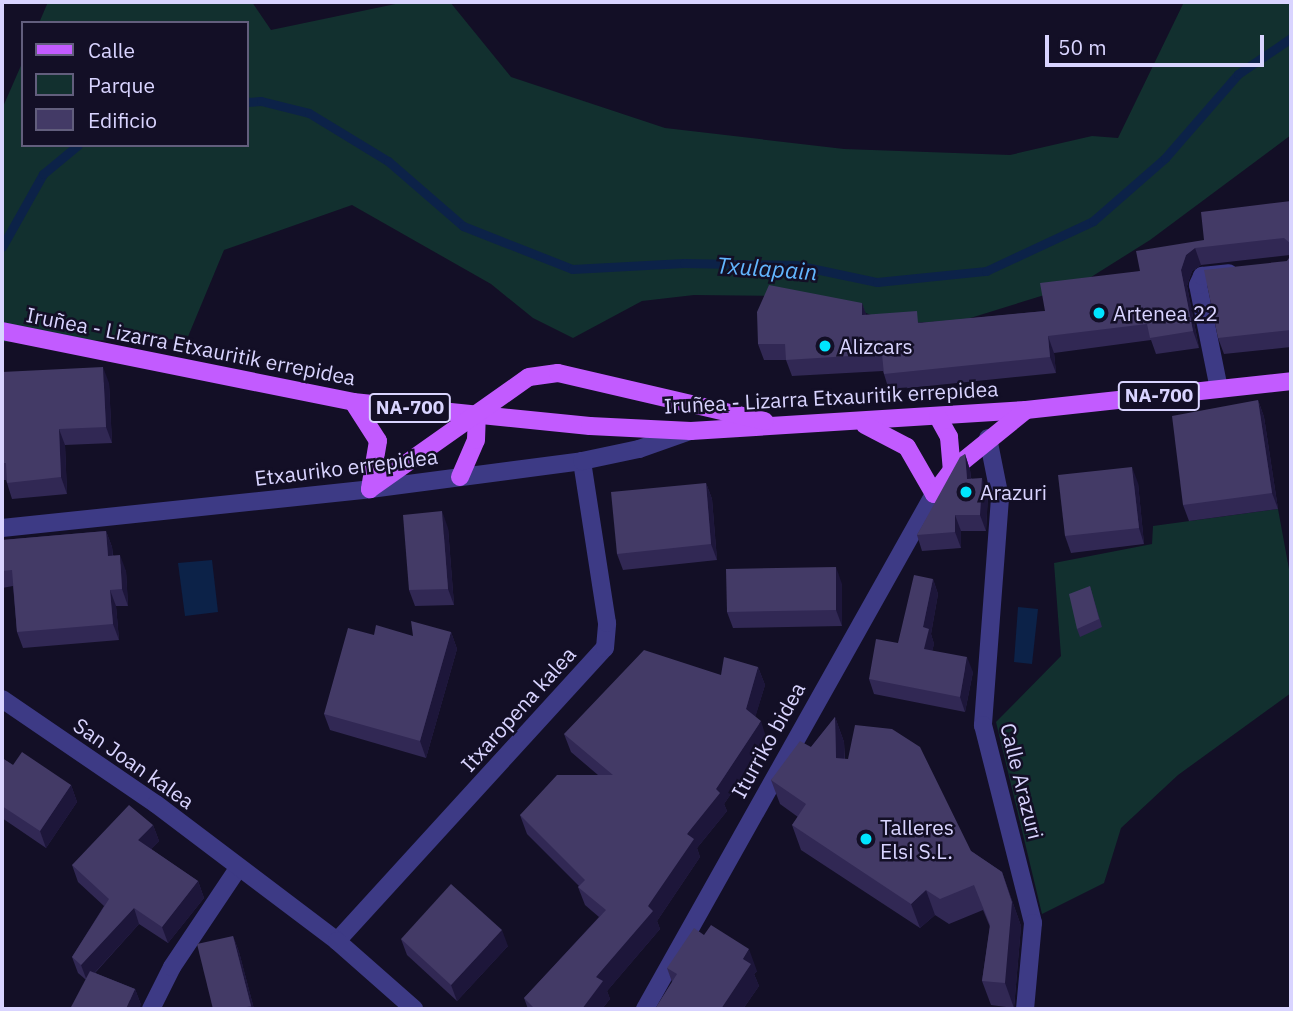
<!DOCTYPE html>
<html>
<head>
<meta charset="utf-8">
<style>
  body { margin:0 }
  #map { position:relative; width:1293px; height:1011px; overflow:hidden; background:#130f26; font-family:"IBM Plex Sans",sans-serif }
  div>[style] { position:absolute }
  .green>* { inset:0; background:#12302f }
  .water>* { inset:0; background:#0c2248 }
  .stream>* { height:9px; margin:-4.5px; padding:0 4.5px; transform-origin:4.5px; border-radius:4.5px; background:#0c2248 }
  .pedestrian>* { height:18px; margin:-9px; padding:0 9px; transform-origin:9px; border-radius:9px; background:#3d3a85 }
  .minor>* { height:18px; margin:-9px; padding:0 9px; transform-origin:9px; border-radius:9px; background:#3d3a85 }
  .tertiary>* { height:18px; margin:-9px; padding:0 9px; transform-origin:9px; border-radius:9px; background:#3d3a85 }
  .primary>* { height:18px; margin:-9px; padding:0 9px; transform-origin:9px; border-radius:9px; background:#c25bff }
  .wall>* { inset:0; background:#312854 }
  .shaded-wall>* { inset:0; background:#1d163a }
  .building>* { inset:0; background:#433a66 }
  .dots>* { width:19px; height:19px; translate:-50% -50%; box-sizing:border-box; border:4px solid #130f26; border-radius:50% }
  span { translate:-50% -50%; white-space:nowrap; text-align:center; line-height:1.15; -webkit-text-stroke:5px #130f26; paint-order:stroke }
  .shield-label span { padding:2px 5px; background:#130f26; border:2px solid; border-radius:5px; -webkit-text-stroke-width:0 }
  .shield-label { font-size:19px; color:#d9d4ff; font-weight:700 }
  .poi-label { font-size:21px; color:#d9d4ff }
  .left { translate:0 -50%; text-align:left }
  .street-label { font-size:21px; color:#d9d4ff }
  .water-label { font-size:23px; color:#62b6ff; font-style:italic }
  .frame { position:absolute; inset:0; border:4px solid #d9d4ff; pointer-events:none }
  .legend { position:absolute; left:21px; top:21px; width:228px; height:126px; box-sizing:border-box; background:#130f26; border:2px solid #625e7d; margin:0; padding:9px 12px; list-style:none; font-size:21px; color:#d9d4ff }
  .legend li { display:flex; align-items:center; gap:14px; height:35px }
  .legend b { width:35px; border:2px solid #625e7d }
  .scale { position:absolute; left:1045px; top:35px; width:219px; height:32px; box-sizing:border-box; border:4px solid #d9d4ff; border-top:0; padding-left:9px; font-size:21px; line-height:24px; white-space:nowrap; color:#d9d4ff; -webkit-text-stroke:5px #130f26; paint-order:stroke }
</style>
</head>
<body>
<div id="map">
  <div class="green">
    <div style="clip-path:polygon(48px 2px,252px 2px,271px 30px,405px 2px,450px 2px,511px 77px,665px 128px,844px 149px,1010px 155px,1092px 136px,1118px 138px,1184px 2px,1291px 2px,1291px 135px,1150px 240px,1080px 284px,964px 320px,894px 324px,838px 302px,780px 296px,694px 295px,642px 301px,573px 338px,533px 318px,491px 284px,352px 205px,224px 250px,187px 339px,2px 342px,2px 109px,23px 61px,23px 145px,247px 145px,247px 23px,39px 23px)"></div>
    <div style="clip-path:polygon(1278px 509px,1291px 580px,1291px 693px,1178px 775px,1121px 828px,1104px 883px,1042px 914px,996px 722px,1061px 656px,1054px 563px,1152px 544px,1153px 526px)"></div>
  </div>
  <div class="water">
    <div style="clip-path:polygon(212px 560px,218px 612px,185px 616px,178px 563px)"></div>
    <div style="clip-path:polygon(1018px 607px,1038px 609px,1032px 664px,1014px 662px)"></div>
  </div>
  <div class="stream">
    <div style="left:247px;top:102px;width:14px;rotate:-4deg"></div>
    <div style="left:261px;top:101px;width:49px;rotate:14deg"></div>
    <div style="left:309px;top:113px;width:92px;rotate:31.3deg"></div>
    <div style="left:388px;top:161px;width:99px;rotate:40.9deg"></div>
    <div style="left:463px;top:226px;width:117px;rotate:21.5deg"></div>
    <div style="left:572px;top:269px;width:112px;rotate:-3.1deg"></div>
    <div style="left:684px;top:263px;width:112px;rotate:1deg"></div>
    <div style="left:796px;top:265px;width:83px;rotate:11.9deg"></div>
    <div style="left:877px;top:282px;width:110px;rotate:-5.8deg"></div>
    <div style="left:986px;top:271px;width:118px;rotate:-25deg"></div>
    <div style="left:1093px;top:221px;width:96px;rotate:-41.2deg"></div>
    <div style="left:1165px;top:158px;width:111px;rotate:-49deg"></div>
    <div style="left:1238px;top:74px;width:64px;rotate:-34.2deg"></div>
    <div style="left:2px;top:247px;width:84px;rotate:-60.7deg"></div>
    <div style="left:43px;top:174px;width:45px;rotate:-39.6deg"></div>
  </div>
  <div class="pedestrian">
    <div style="left:988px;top:438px;width:61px;rotate:78.7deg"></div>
    <div style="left:1000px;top:498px;width:228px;rotate:94.3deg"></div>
    <div style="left:983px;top:725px;width:204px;rotate:75.8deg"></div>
    <div style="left:1033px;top:923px;width:86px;rotate:95.3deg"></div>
  </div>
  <div class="minor">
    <div style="left:1219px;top:389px;width:106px;rotate:-101.4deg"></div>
    <div style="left:1198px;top:285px;width:10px;rotate:-66deg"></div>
    <div style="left:1202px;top:276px;width:27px;rotate:-6deg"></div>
    <div style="left:337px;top:941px;width:397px;rotate:-47.6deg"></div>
    <div style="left:605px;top:648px;width:25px;rotate:-85deg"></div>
    <div style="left:607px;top:623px;width:164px;rotate:-98.8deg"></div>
    <div style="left:151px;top:1009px;width:47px;rotate:-63.4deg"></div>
    <div style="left:172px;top:967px;width:120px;rotate:-56.2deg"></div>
  </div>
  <div class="tertiary">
    <div style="left:2px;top:528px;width:370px;rotate:-6deg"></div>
    <div style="left:370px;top:489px;width:214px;rotate:-7.5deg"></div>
    <div style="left:582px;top:461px;width:58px;rotate:-11.9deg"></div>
    <div style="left:639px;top:449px;width:54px;rotate:-19.4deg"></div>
    <div style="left:2px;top:699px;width:186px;rotate:34.3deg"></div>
    <div style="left:156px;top:804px;width:227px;rotate:37.1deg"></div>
    <div style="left:337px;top:941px;width:103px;rotate:41.4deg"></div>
    <div style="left:645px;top:1009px;width:591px;rotate:-60.7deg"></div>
  </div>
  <div class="primary">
    <div style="left:2px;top:331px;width:358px;rotate:11.4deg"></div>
    <div style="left:353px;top:402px;width:238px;rotate:5.8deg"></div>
    <div style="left:590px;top:426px;width:101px;rotate:2.8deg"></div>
    <div style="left:691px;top:431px;width:336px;rotate:-3.6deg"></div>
    <div style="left:1026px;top:410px;width:267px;rotate:-6.2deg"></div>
    <div style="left:353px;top:402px;width:46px;rotate:57.3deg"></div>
    <div style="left:378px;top:441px;width:49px;rotate:99.5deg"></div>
    <div style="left:938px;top:417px;width:23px;rotate:61deg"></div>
    <div style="left:949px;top:437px;width:33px;rotate:85deg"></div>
    <div style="left:865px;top:425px;width:47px;rotate:27.6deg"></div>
    <div style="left:907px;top:447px;width:54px;rotate:60.1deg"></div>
    <div style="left:934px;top:494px;width:30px;rotate:-53deg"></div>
    <div style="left:952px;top:470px;width:95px;rotate:-39deg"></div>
    <div style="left:460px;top:477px;width:40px;rotate:-66.6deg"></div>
    <div style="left:476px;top:440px;width:24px;rotate:-88deg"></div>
    <div style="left:370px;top:489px;width:194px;rotate:-35.2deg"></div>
    <div style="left:529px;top:377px;width:29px;rotate:-8deg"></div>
    <div style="left:558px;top:373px;width:212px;rotate:13.1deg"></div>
  </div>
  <div class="wall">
    <div style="clip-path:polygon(1291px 201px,1291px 347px,1224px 354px,1218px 338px,1287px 261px,1291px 256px,1290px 255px,1201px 265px,1192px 271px,1187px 286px,1199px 348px,1156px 354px,1151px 340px,1054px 353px,1056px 373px,889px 390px,883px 371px,792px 376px,786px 360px,764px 360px,758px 344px,862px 303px,866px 315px,922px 323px,1045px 311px,1140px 271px)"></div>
    <div style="clip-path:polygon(2px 372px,109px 383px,112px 443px,65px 445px,67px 494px,12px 499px,7px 483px,6px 480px,2px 480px)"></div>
    <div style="clip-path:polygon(1258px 400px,1264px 417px,1278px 509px,1189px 521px,1183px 505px)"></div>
    <div style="clip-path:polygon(965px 454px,970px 470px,971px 478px,988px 494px,986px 531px,961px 531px,961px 548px,922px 551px,917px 535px)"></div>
    <div style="clip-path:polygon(706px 483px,712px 499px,717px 560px,623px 570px,617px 554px)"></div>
    <div style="clip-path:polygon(1138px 483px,1144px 544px,1071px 553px,1065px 536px)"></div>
    <div style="clip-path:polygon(448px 528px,454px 605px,415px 606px,409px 590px)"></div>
    <div style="clip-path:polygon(106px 531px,112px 547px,113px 555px,126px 571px,128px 606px,116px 606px,119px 640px,23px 648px,17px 632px,13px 586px,2px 588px,2px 540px)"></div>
    <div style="clip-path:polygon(933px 579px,938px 594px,931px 634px,934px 644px,932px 651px,973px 672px,965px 712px,874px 694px,869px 679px,898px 643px)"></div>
    <div style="clip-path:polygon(842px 584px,842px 626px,733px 628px,727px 612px)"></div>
    <div style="clip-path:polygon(1090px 586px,1102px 627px,1080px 637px,1077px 629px)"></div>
    <div style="clip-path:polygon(451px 632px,457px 649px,426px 758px,330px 730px,324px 714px,374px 635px,413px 636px)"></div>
    <div style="clip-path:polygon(758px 667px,765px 685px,755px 717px,767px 740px,724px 804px,727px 811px,697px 848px,700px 857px,657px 921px,660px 929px,607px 991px,610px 999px,602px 1009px,528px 1009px,524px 998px,599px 917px,585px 905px,578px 887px,579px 886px,527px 834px,520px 815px,598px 775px,571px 752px,564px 734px,721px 675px)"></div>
    <div style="clip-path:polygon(835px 717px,844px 742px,845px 759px,971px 851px,1002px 872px,1021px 926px,1014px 1008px,991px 1005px,982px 981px,990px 927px,983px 910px,949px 924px,935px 915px,920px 928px,801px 850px,792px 825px,798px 817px,780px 804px,771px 780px,811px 747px)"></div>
    <div style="clip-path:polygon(2px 758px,13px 765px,71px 785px,77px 802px,46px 848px,2px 818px)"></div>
    <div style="clip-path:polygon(153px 825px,159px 841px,151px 849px,198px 881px,204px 898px,168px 943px,139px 924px,95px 973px,135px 989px,141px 1005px,85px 979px,78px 973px,72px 957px,104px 906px,78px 882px,72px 865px)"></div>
    <div style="clip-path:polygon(233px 936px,239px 952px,254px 1009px,213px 1009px)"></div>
    <div style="clip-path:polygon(401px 939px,508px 946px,457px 1001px,407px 955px)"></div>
    <div style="clip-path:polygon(667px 968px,757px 971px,754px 974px,759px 986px,743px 1009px,655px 1009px,672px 982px)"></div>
  </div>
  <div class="shaded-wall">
    <div style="clip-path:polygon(1195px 248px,1201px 265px,1192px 271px,1187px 286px,1199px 348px,1193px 331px,1181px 270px,1186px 255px)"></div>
    <div style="clip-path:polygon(862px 303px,868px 320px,862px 315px)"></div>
    <div style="clip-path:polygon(1048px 336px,1054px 353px,1056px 373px,1050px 357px)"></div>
    <div style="clip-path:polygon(103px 367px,109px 383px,112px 443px,106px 427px)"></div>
    <div style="clip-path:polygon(1258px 400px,1264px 417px,1278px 509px,1272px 493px)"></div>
    <div style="clip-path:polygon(59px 429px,65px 445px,67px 494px,61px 477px)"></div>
    <div style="clip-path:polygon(965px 454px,970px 470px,973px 495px,967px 479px)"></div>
    <div style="clip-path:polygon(1132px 467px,1138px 483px,1144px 544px,1139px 528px)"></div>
    <div style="clip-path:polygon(982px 478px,988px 494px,986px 531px,980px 515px)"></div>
    <div style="clip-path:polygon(706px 483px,712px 499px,717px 560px,711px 544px)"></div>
    <div style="clip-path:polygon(442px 511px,448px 528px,454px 605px,448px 589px)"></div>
    <div style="clip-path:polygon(955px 515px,961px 531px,961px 548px,955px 532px)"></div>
    <div style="clip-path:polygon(106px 531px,112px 547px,114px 572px,108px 556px)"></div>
    <div style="clip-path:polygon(120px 555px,126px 571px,128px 606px,122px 589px)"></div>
    <div style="clip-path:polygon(836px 567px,842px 584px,842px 626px,836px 610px)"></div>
    <div style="clip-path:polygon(933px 579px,938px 594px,931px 634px,934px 644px,929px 664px,924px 649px,923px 627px)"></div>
    <div style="clip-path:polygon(110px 590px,116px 606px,119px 640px,113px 624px)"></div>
    <div style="clip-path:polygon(451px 632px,457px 649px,426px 758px,420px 741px)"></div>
    <div style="clip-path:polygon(967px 657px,973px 672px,965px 712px,960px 697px)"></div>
    <div style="clip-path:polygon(758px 667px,765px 685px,752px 728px,746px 709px)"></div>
    <div style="clip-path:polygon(835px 717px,844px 742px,845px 782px,836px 758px)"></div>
    <div style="clip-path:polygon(761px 721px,767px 740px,724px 804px,727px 811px,697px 848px,700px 857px,657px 921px,660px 929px,607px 991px,610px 999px,602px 1009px,582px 1009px,596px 977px,648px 906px,687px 834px,716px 789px)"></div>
    <div style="clip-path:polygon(71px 785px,77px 802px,46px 848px,40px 831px)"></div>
    <div style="clip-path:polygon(153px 825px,159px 841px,144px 856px,138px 840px)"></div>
    <div style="clip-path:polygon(1002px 872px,1021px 926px,1014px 1008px,1005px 983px)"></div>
    <div style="clip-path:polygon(198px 881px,204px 898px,168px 943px,162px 927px)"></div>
    <div style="clip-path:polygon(926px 890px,935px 915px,920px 928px,911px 904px)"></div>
    <div style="clip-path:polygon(134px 908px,139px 924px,87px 981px,81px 965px)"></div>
    <div style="clip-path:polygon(502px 930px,508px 946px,457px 1001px,451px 985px)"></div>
    <div style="clip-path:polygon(233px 936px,239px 952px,254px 1009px,252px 1009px,251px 1006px)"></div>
    <div style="clip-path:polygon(749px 949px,757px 971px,754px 974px,759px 986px,743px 1009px,721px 1009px,743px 959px)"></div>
    <div style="clip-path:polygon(135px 989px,141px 1005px,139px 1009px,126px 1009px)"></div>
  </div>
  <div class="building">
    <div style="clip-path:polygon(1291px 160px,1291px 190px,1289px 161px)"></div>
    <div style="clip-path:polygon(1291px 201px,1291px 244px,1284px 238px,1195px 248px,1186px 255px,1181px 270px,1193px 331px,1150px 338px,1147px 324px,1048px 336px,1050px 357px,884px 374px,882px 354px,786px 360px,785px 344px,758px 344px,757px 312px,769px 285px,862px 303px,862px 315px,917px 311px,918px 323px,1045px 311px,1040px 283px,1140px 271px,1136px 251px,1204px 240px,1201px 212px)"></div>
    <div style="clip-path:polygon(1291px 255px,1291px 330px,1218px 338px,1204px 270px,1287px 261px)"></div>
    <div style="clip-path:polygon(103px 367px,106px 427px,59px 429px,61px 477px,7px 483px,6px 463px,2px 463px,2px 372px)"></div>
    <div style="clip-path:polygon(1258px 400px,1272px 493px,1183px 505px,1172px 416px)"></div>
    <div style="clip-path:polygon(965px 454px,967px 479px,982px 478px,980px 515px,955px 515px,955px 532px,917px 535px,960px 457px)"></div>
    <div style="clip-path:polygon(1132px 467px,1139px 528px,1065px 536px,1058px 475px)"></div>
    <div style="clip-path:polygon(706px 483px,711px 544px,617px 554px,611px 492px)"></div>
    <div style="clip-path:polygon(442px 511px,448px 589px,409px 590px,403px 515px)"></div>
    <div style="clip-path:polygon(106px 531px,108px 556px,120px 555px,122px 589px,110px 590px,113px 624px,17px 632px,12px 570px,2px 571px,2px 540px)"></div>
    <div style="clip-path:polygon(836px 567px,836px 610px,727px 612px,726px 569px)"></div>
    <div style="clip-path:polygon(914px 575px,933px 579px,923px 627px,929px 629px,924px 649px,967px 657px,960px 697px,869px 679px,876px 639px,898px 643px)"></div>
    <div style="clip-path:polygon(1090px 586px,1099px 619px,1077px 629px,1069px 594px)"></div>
    <div style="clip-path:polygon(411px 621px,451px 632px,420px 741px,324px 714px,348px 628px,374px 635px,376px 625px,413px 636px)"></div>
    <div style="clip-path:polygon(644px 650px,721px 675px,724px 657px,758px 667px,746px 709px,761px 721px,716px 789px,720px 793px,687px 834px,694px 839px,648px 906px,653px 911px,596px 977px,603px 981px,582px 1009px,535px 1009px,524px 998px,606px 910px,578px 887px,585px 880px,520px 815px,557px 775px,613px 775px,564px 734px)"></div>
    <div style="clip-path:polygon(835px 717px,836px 758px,848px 759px,855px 725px,892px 729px,920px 747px,971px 851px,1002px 872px,1012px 902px,1005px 983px,982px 981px,990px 925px,974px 885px,940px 899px,926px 890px,911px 904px,792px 825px,806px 804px,771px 780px,800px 741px,811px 747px)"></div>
    <div style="clip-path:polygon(22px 752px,71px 785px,40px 831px,2px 806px,2px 758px,13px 765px)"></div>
    <div style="clip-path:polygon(129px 805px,153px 825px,138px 840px,198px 881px,162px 927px,134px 908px,81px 965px,72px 957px,109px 899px,72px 865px)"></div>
    <div style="clip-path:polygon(451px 884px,502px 930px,451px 985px,401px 939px)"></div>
    <div style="clip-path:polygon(711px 925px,749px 949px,743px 959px,751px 964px,721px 1009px,655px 1009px,677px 974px,667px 968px,694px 928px,704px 935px)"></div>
    <div style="clip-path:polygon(233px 936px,251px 1006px,238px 1009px,213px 1009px,197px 944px)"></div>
    <div style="clip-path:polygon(90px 971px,135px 989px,126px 1009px,70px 1009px)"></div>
  </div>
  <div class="dots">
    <div style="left:1099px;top:313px;background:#00e5ff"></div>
    <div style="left:825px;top:346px;background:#00e5ff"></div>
    <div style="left:966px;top:492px;background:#00e5ff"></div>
    <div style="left:866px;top:839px;background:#00e5ff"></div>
  </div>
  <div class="shield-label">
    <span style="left:1159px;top:396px">NA-700</span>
    <span style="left:410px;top:408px">NA-700</span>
  </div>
  <div class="poi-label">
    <span class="left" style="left:1113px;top:313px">Artenea 22</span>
    <span class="left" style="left:839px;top:346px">Alizcars</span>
    <span class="left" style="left:980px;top:492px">Arazuri</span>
    <span class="left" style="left:880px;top:839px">Talleres<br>Elsi S.L.</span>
  </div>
  <div class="street-label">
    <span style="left:191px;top:346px;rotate:11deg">Iruñea - Lizarra Etxauritik errepidea</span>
    <span style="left:831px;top:397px;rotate:-3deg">Iruñea - Lizarra Etxauritik errepidea</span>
    <span style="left:346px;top:467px;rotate:-7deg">Etxauriko errepidea</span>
    <span style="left:518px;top:709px;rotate:-48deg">Itxaropena kalea</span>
    <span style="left:768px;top:740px;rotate:-61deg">Iturriko bidea</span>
    <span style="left:134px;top:763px;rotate:35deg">San Joan kalea</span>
    <span style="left:1022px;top:781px;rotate:76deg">Calle Arazuri</span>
  </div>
  <div class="water-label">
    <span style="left:767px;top:268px;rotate:4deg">Txulapain</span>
  </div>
  <div class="frame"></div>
  <ul class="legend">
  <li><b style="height:9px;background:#c25bff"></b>Calle</li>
  <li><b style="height:19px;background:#12302f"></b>Parque</li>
  <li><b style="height:19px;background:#433a66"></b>Edificio</li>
  </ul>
  <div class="scale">50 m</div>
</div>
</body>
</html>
